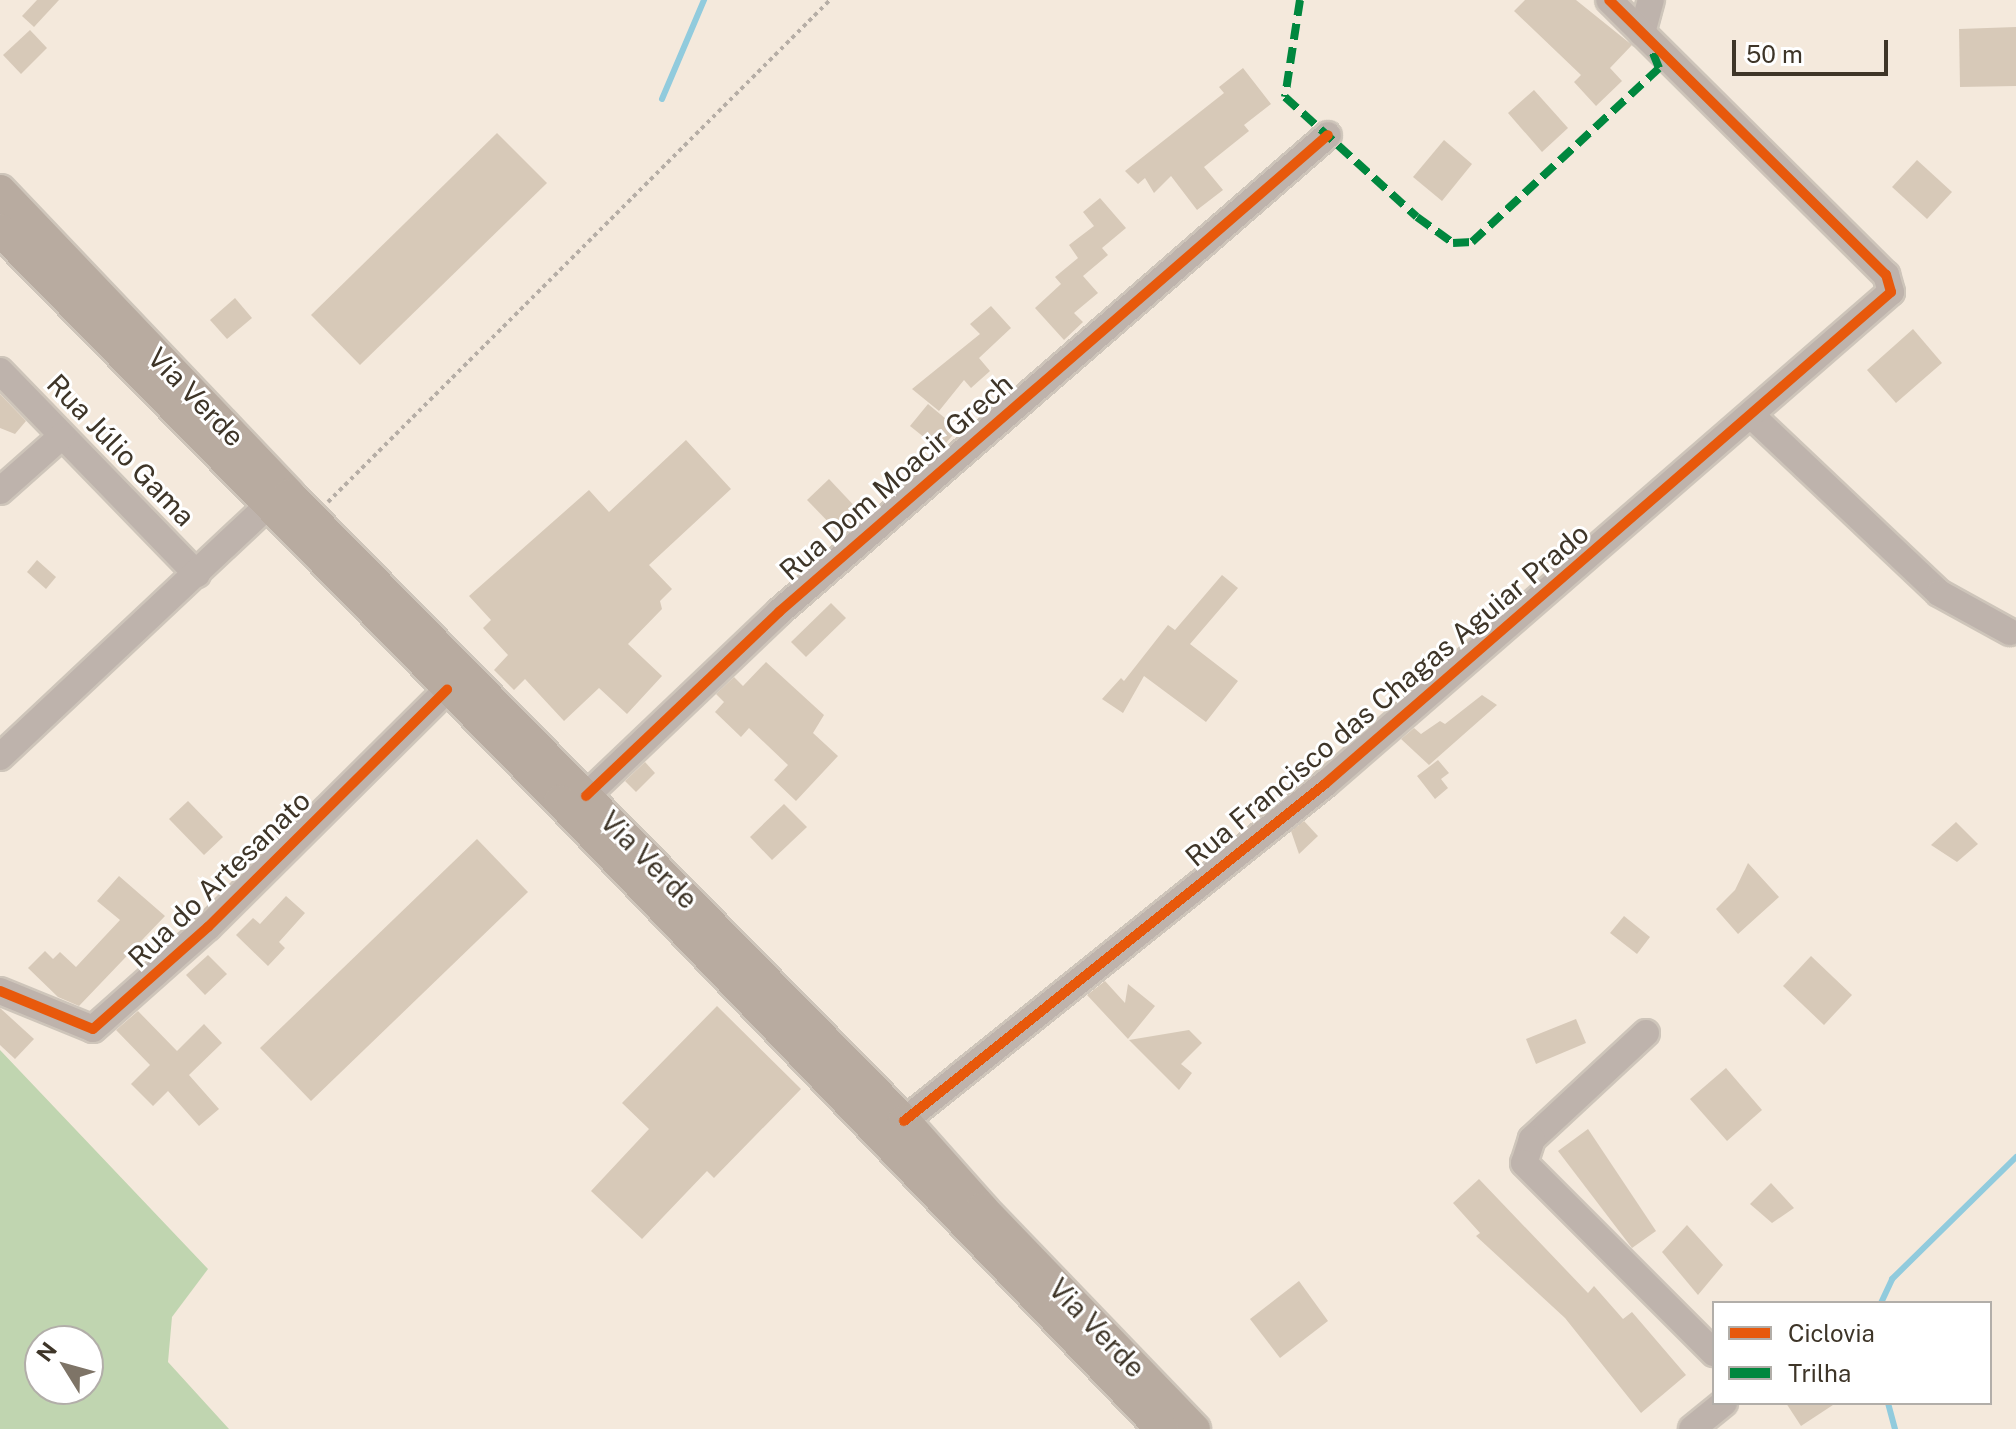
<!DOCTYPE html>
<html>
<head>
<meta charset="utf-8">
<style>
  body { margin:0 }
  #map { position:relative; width:2016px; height:1429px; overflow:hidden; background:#f4e9dc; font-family:"Public Sans",sans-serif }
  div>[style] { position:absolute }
  .forest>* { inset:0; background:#c0d5b0 }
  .stream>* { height:6px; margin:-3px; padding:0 3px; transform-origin:3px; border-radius:3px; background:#91cbdd }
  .building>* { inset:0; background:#d7c9b8 }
  .path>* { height:4px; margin-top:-2px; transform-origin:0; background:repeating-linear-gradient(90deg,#b6aea6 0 4px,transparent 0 8px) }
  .roads { filter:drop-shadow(2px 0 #cec5ba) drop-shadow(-2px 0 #cec5ba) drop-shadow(0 2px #cec5ba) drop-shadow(0 -2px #cec5ba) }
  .minor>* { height:26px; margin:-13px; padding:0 13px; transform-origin:13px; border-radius:13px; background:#beb3ac }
  .major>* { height:32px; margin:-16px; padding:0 16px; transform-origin:16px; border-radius:16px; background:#b8aba0 }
  .quiet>* { height:8px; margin-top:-4px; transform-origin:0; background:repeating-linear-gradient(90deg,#00873e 0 16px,transparent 0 24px) }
  .cycleway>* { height:10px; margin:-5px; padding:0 5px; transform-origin:5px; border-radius:5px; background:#e8590c }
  span { translate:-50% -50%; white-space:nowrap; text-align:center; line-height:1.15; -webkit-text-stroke:6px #fff; paint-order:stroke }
  .street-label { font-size:28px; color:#3e3528 }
  .legend { position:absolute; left:1712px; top:1301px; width:280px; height:104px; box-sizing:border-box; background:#fff; border:2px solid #b2aea9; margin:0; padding:10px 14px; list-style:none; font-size:24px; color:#3e3528 }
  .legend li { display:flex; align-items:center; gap:16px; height:40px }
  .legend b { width:40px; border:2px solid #b2aea9 }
  .north { position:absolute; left:24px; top:1325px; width:80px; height:80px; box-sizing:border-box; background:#fff; border:2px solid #b2aea9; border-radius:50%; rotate:307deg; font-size:22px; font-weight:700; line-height:32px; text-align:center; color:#3e3528 }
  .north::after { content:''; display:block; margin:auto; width:28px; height:36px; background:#7e7467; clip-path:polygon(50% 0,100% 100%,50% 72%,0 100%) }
  .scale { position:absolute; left:1732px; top:40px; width:156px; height:36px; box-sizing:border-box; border:4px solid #3e3528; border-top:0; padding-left:10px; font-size:24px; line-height:28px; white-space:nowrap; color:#3e3528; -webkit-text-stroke:6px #fff; paint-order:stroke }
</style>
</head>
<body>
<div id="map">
  <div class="forest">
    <div style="clip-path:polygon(evenodd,0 1050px,208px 1269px,172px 1317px,168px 1362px,229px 1429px,0 1429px,0 1050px,40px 1341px,88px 1341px,88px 1389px,40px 1389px,40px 1341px)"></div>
  </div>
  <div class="stream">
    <div style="left:662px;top:99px;width:108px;rotate:-67deg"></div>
    <div style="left:1881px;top:1303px;width:26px;rotate:-65deg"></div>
    <div style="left:1892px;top:1279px;width:174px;rotate:-44.5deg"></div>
    <div style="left:1888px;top:1403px;width:27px;rotate:75deg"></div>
  </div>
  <div class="building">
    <div style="clip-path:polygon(37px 0,59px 0,34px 27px,22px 16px)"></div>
    <div style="clip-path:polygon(1525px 0,1576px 0,1632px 45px,1610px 68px,1622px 81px,1596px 106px,1574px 82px,1581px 75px,1514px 11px)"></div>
    <div style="clip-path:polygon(2016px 27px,2016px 86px,1960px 87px,1959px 29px)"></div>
    <div style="clip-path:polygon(30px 30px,47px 48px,21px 74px,3px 55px)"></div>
    <div style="clip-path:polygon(1243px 68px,1271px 104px,1244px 125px,1249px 131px,1204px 167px,1223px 190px,1197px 210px,1171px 176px,1154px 193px,1145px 178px,1138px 184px,1125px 171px,1224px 93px,1219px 87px)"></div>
    <div style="clip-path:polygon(1534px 90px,1568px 128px,1542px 152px,1508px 113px)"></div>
    <div style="clip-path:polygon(497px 133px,547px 183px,360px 365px,311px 315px)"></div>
    <div style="clip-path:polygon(1444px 140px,1472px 164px,1442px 201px,1413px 177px)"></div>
    <div style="clip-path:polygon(1917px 160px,1952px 192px,1927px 219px,1892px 187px)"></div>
    <div style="clip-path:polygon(1100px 198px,1126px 228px,1102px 248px,1108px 255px,1083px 276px,1098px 293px,1074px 313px,1083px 322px,1064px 340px,1035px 308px,1061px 284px,1055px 277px,1078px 258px,1069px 245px,1094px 226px,1083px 212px)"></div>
    <div style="clip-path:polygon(235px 298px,252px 318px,227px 339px,210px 320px)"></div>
    <div style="clip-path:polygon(991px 306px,1011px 328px,979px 358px,990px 371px,971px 388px,964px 380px,939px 411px,912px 389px,980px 334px,970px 324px)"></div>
    <div style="clip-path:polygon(1913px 329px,1942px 363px,1896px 403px,1867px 370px)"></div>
    <div style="clip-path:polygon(0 394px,26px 421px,15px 434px,0 428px)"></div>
    <div style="clip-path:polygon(928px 404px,958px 429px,940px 450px,910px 426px)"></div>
    <div style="clip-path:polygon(686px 440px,731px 489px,649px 565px,672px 589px,660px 601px,662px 609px,628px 644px,662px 676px,627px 714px,599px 688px,564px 721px,525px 679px,514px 690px,494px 670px,508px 655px,483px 628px,491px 620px,469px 596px,589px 490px,609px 512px)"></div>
    <div style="clip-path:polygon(829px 479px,861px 513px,840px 534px,807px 500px)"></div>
    <div style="clip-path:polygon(37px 560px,56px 577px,46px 589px,27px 572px)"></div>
    <div style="clip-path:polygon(1222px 575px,1238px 588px,1190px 644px,1238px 681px,1206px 722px,1144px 676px,1123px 713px,1102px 699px,1121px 678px,1124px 681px,1168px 625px,1175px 630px)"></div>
    <div style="clip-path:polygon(831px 603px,846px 618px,806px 657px,791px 642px)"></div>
    <div style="clip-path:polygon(766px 662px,824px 715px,813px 733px,838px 756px,796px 801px,774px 780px,788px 765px,749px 728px,741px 737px,715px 712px,724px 702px,716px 694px,734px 677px,743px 686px)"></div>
    <div style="clip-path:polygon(1482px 695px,1497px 705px,1429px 765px,1401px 739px,1414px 728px,1421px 734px,1440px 721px,1445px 724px)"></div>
    <div style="clip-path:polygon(1438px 760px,1449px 773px,1441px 779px,1448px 788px,1435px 799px,1417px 776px)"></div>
    <div style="clip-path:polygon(645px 762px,655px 773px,636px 792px,625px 781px)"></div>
    <div style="clip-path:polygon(188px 801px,223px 837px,204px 855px,169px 819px)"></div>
    <div style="clip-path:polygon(784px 804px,807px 827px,772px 860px,750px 837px)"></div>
    <div style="clip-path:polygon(1304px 821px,1318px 836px,1299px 854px,1291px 831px)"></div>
    <div style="clip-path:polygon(1956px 822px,1978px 844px,1957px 862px,1931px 845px)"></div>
    <div style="clip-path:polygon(477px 839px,528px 892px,311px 1101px,260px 1048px)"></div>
    <div style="clip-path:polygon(1748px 863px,1779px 897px,1738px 934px,1716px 909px,1735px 890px)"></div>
    <div style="clip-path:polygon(119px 876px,165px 916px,79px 1006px,58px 997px,28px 968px,45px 951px,53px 959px,60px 952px,76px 967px,120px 920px,97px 901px)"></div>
    <div style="clip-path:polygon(286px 896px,305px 913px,279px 942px,285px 948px,268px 966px,236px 935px,253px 918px,260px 924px)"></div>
    <div style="clip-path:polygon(1624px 916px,1650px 937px,1637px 954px,1610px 933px)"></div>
    <div style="clip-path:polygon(208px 955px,227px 974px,205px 995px,186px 975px)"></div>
    <div style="clip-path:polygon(1811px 956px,1852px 995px,1824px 1025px,1783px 986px)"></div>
    <div style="clip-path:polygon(1105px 981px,1125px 1003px,1128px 984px,1155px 1006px,1128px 1039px,1087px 995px)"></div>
    <div style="clip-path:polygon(717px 1006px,801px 1089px,714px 1178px,707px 1171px,642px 1239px,591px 1191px,649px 1129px,622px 1103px)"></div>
    <div style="clip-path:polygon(0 1008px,34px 1039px,15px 1059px,0 1045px)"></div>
    <div style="clip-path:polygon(138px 1011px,177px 1051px,204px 1024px,222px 1043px,189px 1075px,219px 1109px,199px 1126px,168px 1091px,153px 1106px,131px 1084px,150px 1065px,116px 1030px)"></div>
    <div style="clip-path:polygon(1576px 1019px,1586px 1043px,1536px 1064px,1526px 1039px)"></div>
    <div style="clip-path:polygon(1189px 1030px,1202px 1043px,1181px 1064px,1192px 1073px,1179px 1090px,1129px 1040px)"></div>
    <div style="clip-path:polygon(1726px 1068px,1762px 1110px,1727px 1141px,1690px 1099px)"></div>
    <div style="clip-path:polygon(1588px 1129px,1656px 1231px,1632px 1248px,1558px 1151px)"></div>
    <div style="clip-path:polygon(1479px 1179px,1588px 1293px,1594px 1286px,1623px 1319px,1632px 1312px,1686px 1375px,1641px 1413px,1565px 1318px,1476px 1236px,1480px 1233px,1453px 1203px)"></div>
    <div style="clip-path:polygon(1771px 1183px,1794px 1208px,1772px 1223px,1750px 1204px)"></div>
    <div style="clip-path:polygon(1687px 1225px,1723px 1265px,1698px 1295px,1662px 1252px)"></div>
    <div style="clip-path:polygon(1299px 1281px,1328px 1321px,1280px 1358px,1250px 1319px)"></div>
    <div style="clip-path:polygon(1786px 1403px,1836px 1403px,1801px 1426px)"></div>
  </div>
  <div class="path">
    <div style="left:328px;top:502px;width:710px;rotate:-45deg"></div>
  </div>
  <div class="roads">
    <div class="minor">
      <div style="left:1642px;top:33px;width:34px;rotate:-75deg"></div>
      <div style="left:0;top:371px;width:283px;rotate:45.9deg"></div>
      <div style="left:1752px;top:416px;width:257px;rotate:43.4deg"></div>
      <div style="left:1939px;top:593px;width:81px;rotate:28.8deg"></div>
      <div style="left:0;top:491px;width:83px;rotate:-41.6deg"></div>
      <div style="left:0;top:757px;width:366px;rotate:-43.2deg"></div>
      <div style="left:586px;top:796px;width:267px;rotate:-43.6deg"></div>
      <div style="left:779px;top:612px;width:727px;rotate:-40.99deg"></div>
      <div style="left:0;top:991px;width:100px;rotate:22.2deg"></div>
      <div style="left:93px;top:1029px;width:154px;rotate:-41.6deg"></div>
      <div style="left:208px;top:927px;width:337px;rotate:-44.8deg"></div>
      <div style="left:1646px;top:1033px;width:156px;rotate:137.1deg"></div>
      <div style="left:1532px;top:1139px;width:25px;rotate:108deg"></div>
      <div style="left:1524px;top:1163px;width:269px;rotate:45deg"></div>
      <div style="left:904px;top:1121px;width:539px;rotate:-38.68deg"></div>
      <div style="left:1325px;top:784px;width:750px;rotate:-41deg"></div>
      <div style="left:1891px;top:292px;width:18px;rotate:-106deg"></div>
      <div style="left:1886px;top:275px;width:390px;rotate:-135.2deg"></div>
      <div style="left:1692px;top:1429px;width:41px;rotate:-39.1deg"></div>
    </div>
    <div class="major">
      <div style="left:0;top:191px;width:419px;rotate:46.4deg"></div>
      <div style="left:289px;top:495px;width:878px;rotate:45.51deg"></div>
      <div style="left:904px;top:1121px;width:118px;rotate:48.4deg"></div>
      <div style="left:982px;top:1209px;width:306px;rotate:46.1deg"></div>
      <div style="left:0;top:230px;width:800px;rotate:45.56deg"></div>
      <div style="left:560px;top:801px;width:870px;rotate:46.21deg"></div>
    </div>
  </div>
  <div class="quiet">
    <div style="left:1300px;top:0;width:98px;rotate:98.8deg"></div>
    <div style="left:1285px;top:97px;width:178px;rotate:42.3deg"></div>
    <div style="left:1417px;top:217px;width:44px;rotate:35.8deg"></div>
    <div style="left:1453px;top:243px;width:19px;rotate:-3deg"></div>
    <div style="left:1472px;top:242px;width:255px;rotate:-42.9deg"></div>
    <div style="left:1659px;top:68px;width:22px;rotate:-112deg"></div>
  </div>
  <div class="cycleway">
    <div style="left:586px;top:796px;width:267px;rotate:-43.6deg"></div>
    <div style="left:779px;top:612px;width:727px;rotate:-40.99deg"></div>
    <div style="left:0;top:991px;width:100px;rotate:22.2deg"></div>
    <div style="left:93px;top:1029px;width:154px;rotate:-41.6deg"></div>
    <div style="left:208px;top:927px;width:337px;rotate:-44.8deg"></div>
    <div style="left:904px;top:1121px;width:539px;rotate:-38.68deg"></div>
    <div style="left:1325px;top:784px;width:750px;rotate:-41deg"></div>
    <div style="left:1891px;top:292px;width:18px;rotate:-106deg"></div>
    <div style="left:1886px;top:275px;width:390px;rotate:-135.2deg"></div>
  </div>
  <div class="street-label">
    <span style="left:196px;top:397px;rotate:46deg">Via Verde</span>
    <span style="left:121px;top:450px;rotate:46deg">Rua Júlio Gama</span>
    <span style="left:896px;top:477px;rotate:-41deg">Rua Dom Moacir Grech</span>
    <span style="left:1387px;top:695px;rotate:-40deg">Rua Francisco das Chagas Aguiar Prado</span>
    <span style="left:649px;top:860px;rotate:45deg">Via Verde</span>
    <span style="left:219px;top:879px;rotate:-44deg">Rua do Artesanato</span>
    <span style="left:1097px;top:1328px;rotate:46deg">Via Verde</span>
  </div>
  <ul class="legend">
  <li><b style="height:10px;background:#e8590c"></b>Ciclovia</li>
  <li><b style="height:10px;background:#00873e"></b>Trilha</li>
  </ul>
  <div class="north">N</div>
  <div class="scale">50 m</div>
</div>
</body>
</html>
